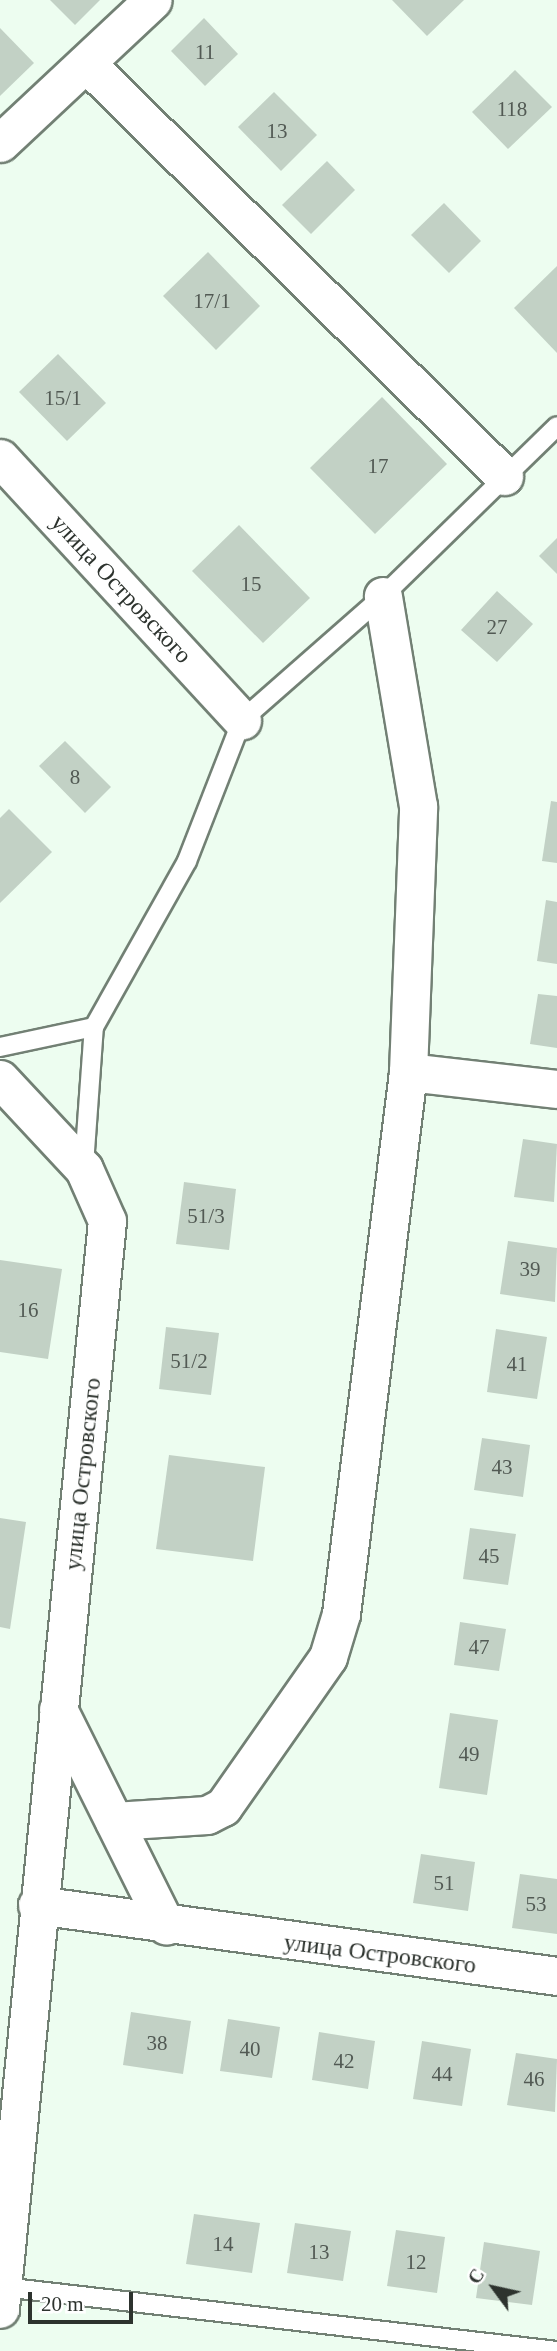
<!DOCTYPE html>
<html>
<head>
<meta charset="utf-8">
<style>
  body { margin:0 }
  #map { position:relative; width:557px; height:2351px; overflow:hidden; background:#edfdf0; font-family:Georgia,serif }
  div>[style] { position:absolute }
  .building>* { inset:0; background:#c2d1c5 }
  .roads { filter:drop-shadow(2px 0 #728074) drop-shadow(-2px 0 #728074) drop-shadow(0 2px #728074) drop-shadow(0 -2px #728074) }
  .lane>* { height:18px; margin:-9px; padding:0 9px; transform-origin:9px; border-radius:9px; background:#fff }
  .street>* { height:37px; margin:-18.5px; padding:0 18.5px; transform-origin:18.5px; border-radius:18.5px; background:#fff }
  span { translate:-50% -50%; white-space:nowrap; text-align:center; line-height:1.15; -webkit-text-stroke:7px #fff; paint-order:stroke }
  .number-label { font-size:21px; color:#525a54 }
  .number-label span { -webkit-text-stroke-width:0 }
  .street-label { font-size:24px; color:#2d332e }
  .north { position:absolute; left:459px; top:2253px; width:70px; height:70px; -webkit-text-stroke:5px #fff; paint-order:stroke; rotate:303deg; font-size:19px; font-weight:700; line-height:28px; text-align:center; color:#2d332e }
  .north::after { content:''; display:block; margin:auto; width:24px; height:32px; background:#2d332e; clip-path:polygon(50% 0,100% 100%,50% 72%,0 100%) }
  .scale { position:absolute; left:28px; top:2292px; width:105px; height:32px; box-sizing:border-box; border:4px solid #2d332e; border-top:0; padding-left:9px; font-size:21px; line-height:24px; white-space:nowrap; color:#2d332e; -webkit-text-stroke:5px #fff; paint-order:stroke }
</style>
</head>
<body>
<div id="map">
  <div class="building">
    <div style="clip-path:polygon(50px 0,100px 0,75px 25px)"></div>
    <div style="clip-path:polygon(392px 0,464px 0,427px 36px)"></div>
    <div style="clip-path:polygon(204px 18px,238px 54px,205px 86px,171px 51px)"></div>
    <div style="clip-path:polygon(0 28px,34px 63px,0 96px)"></div>
    <div style="clip-path:polygon(515px 70px,552px 107px,508px 149px,472px 112px)"></div>
    <div style="clip-path:polygon(274px 92px,317px 135px,281px 171px,238px 127px)"></div>
    <div style="clip-path:polygon(327px 161px,355px 190px,311px 234px,282px 205px)"></div>
    <div style="clip-path:polygon(444px 203px,481px 241px,449px 273px,411px 235px)"></div>
    <div style="clip-path:polygon(208px 252px,260px 306px,216px 350px,163px 296px)"></div>
    <div style="clip-path:polygon(557px 266px,557px 353px,514px 308px)"></div>
    <div style="clip-path:polygon(58px 354px,106px 403px,67px 441px,19px 392px)"></div>
    <div style="clip-path:polygon(382px 397px,447px 464px,375px 534px,310px 468px)"></div>
    <div style="clip-path:polygon(239px 525px,310px 598px,263px 643px,192px 571px)"></div>
    <div style="clip-path:polygon(557px 538px,557px 574px,539px 556px)"></div>
    <div style="clip-path:polygon(497px 591px,533px 624px,497px 662px,461px 630px)"></div>
    <div style="clip-path:polygon(65px 741px,111px 787px,85px 813px,39px 766px)"></div>
    <div style="clip-path:polygon(551px 801px,557px 802px,557px 863px,542px 861px)"></div>
    <div style="clip-path:polygon(9px 809px,52px 852px,0 903px,0 818px)"></div>
    <div style="clip-path:polygon(546px 900px,557px 902px,557px 964px,537px 961px)"></div>
    <div style="clip-path:polygon(538px 994px,557px 996px,557px 1048px,530px 1044px)"></div>
    <div style="clip-path:polygon(523px 1139px,557px 1144px,554px 1202px,514px 1197px)"></div>
    <div style="clip-path:polygon(184px 1182px,236px 1189px,229px 1250px,176px 1244px)"></div>
    <div style="clip-path:polygon(508px 1241px,557px 1248px,555px 1302px,500px 1294px)"></div>
    <div style="clip-path:polygon(0 1260px,62px 1269px,48px 1359px,0 1352px)"></div>
    <div style="clip-path:polygon(166px 1327px,219px 1333px,211px 1395px,159px 1389px)"></div>
    <div style="clip-path:polygon(496px 1329px,547px 1337px,537px 1399px,487px 1392px)"></div>
    <div style="clip-path:polygon(482px 1438px,530px 1445px,523px 1497px,474px 1490px)"></div>
    <div style="clip-path:polygon(169px 1455px,265px 1467px,253px 1561px,156px 1549px)"></div>
    <div style="clip-path:polygon(0 1518px,26px 1522px,10px 1629px,0 1627px)"></div>
    <div style="clip-path:polygon(470px 1528px,516px 1534px,508px 1585px,463px 1579px)"></div>
    <div style="clip-path:polygon(460px 1622px,506px 1629px,499px 1671px,454px 1665px)"></div>
    <div style="clip-path:polygon(450px 1713px,498px 1720px,487px 1795px,439px 1788px)"></div>
    <div style="clip-path:polygon(421px 1854px,475px 1862px,468px 1911px,413px 1903px)"></div>
    <div style="clip-path:polygon(520px 1874px,557px 1879px,557px 1934px,512px 1928px)"></div>
    <div style="clip-path:polygon(131px 2012px,191px 2021px,183px 2074px,123px 2065px)"></div>
    <div style="clip-path:polygon(228px 2019px,280px 2027px,272px 2078px,220px 2071px)"></div>
    <div style="clip-path:polygon(319px 2032px,375px 2041px,368px 2089px,312px 2080px)"></div>
    <div style="clip-path:polygon(422px 2041px,471px 2049px,462px 2106px,413px 2099px)"></div>
    <div style="clip-path:polygon(516px 2053px,557px 2059px,555px 2112px,507px 2105px)"></div>
    <div style="clip-path:polygon(194px 2214px,260px 2223px,252px 2273px,186px 2264px)"></div>
    <div style="clip-path:polygon(295px 2223px,351px 2231px,343px 2281px,287px 2273px)"></div>
    <div style="clip-path:polygon(396px 2230px,445px 2237px,437px 2293px,387px 2286px)"></div>
    <div style="clip-path:polygon(484px 2242px,540px 2251px,532px 2305px,476px 2298px)"></div>
  </div>
  <div class="roads">
    <div class="lane">
      <div style="left:0;top:1047px;width:96px;rotate:-12deg"></div>
      <div style="left:84px;top:1165px;width:138px;rotate:-85.9deg"></div>
      <div style="left:94px;top:1027px;width:190px;rotate:-60.7deg"></div>
      <div style="left:187px;top:861px;width:151px;rotate:-68.7deg"></div>
      <div style="left:242px;top:720px;width:188px;rotate:-41.3deg"></div>
      <div style="left:383px;top:596px;width:243px;rotate:-44.3deg"></div>
      <div style="left:3px;top:2287px;width:558px;rotate:6.59deg"></div>
    </div>
    <div class="street">
      <div style="left:88px;top:65px;width:585px;rotate:44.65deg"></div>
      <div style="left:0;top:143px;width:209px;rotate:-43.1deg"></div>
      <div style="left:0;top:458px;width:357px;rotate:47.3deg"></div>
      <div style="left:408px;top:1072px;width:150px;rotate:6.5deg"></div>
      <div style="left:0;top:1079px;width:123px;rotate:47deg"></div>
      <div style="left:84px;top:1169px;width:57px;rotate:66.1deg"></div>
      <div style="left:107px;top:1221px;width:1093px;rotate:95.62deg"></div>
      <div style="left:58px;top:1709px;width:242px;rotate:63.5deg"></div>
      <div style="left:114px;top:1821px;width:93px;rotate:-3.7deg"></div>
      <div style="left:207px;top:1815px;width:18px;rotate:-27deg"></div>
      <div style="left:223px;top:1807px;width:183px;rotate:-55deg"></div>
      <div style="left:328px;top:1657px;width:45px;rotate:-73.2deg"></div>
      <div style="left:341px;top:1614px;width:546px;rotate:-82.95deg"></div>
      <div style="left:408px;top:1072px;width:266px;rotate:-87.8deg"></div>
      <div style="left:418px;top:806px;width:213px;rotate:-99.5deg"></div>
      <div style="left:37px;top:1905px;width:525px;rotate:7.77deg"></div>
    </div>
  </div>
  <div class="number-label">
    <span style="left:205px;top:52px">11</span>
    <span style="left:512px;top:109px">118</span>
    <span style="left:277px;top:131px">13</span>
    <span style="left:212px;top:301px">17/1</span>
    <span style="left:63px;top:398px">15/1</span>
    <span style="left:378px;top:466px">17</span>
    <span style="left:251px;top:584px">15</span>
    <span style="left:497px;top:627px">27</span>
    <span style="left:75px;top:777px">8</span>
    <span style="left:206px;top:1216px">51/3</span>
    <span style="left:530px;top:1269px">39</span>
    <span style="left:28px;top:1310px">16</span>
    <span style="left:189px;top:1361px">51/2</span>
    <span style="left:517px;top:1364px">41</span>
    <span style="left:502px;top:1467px">43</span>
    <span style="left:489px;top:1556px">45</span>
    <span style="left:479px;top:1647px">47</span>
    <span style="left:469px;top:1754px">49</span>
    <span style="left:444px;top:1883px">51</span>
    <span style="left:536px;top:1904px">53</span>
    <span style="left:157px;top:2043px">38</span>
    <span style="left:250px;top:2049px">40</span>
    <span style="left:344px;top:2061px">42</span>
    <span style="left:442px;top:2074px">44</span>
    <span style="left:534px;top:2079px">46</span>
    <span style="left:223px;top:2244px">14</span>
    <span style="left:319px;top:2252px">13</span>
    <span style="left:416px;top:2262px">12</span>
  </div>
  <div class="street-label">
    <span style="left:121px;top:589px;rotate:47deg">улица Островского</span>
    <span style="left:83px;top:1474px;rotate:-84deg">улица Островского</span>
    <span style="left:380px;top:1954px;rotate:7deg">улица Островского</span>
  </div>
  <div class="north">С</div>
  <div class="scale">20 m</div>
</div>
</body>
</html>
